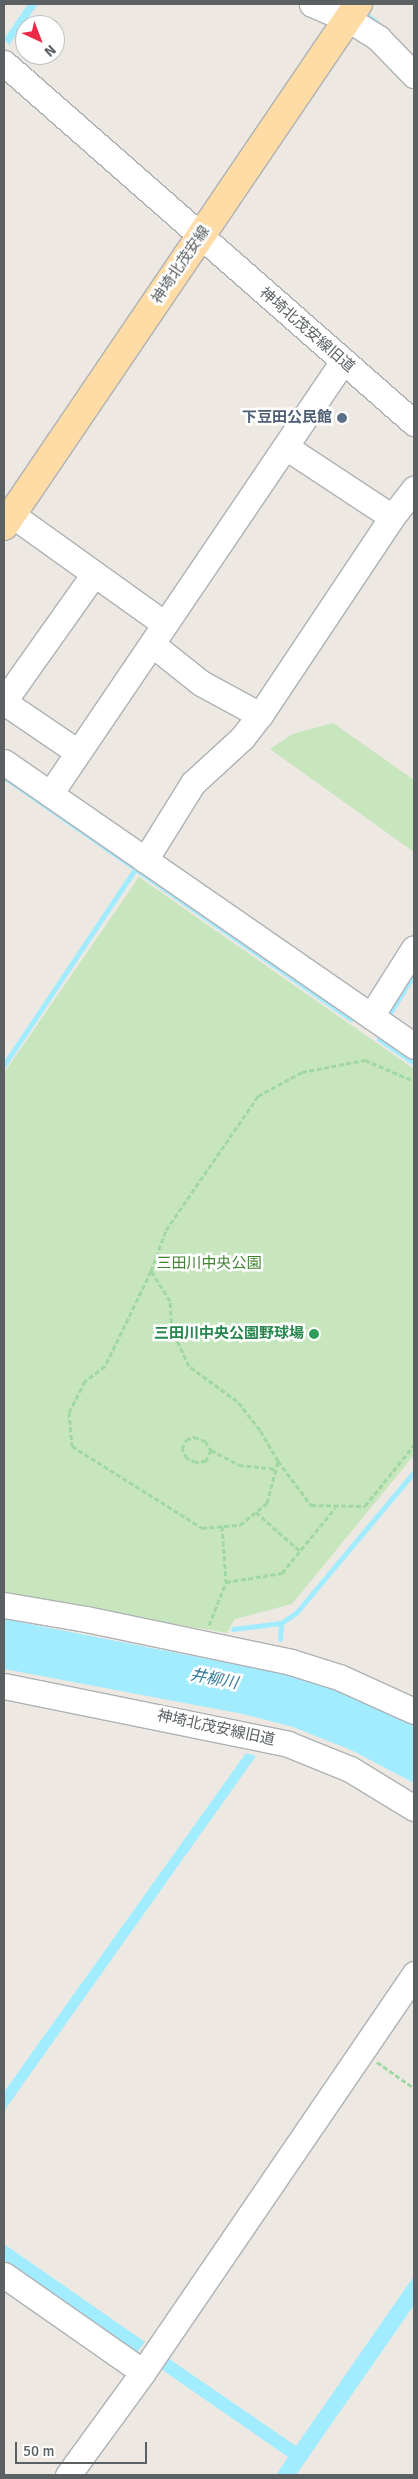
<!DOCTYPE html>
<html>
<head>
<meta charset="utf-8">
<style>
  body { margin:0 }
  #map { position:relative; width:418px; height:2479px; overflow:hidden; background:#eee8e2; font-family:Signika,"Noto Sans JP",sans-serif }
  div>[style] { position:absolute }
  .green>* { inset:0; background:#c7e6be }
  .water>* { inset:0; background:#a1ecff }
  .stream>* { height:5px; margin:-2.5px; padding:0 2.5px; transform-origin:2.5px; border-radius:2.5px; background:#a1ecff }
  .path>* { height:3px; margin-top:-1.5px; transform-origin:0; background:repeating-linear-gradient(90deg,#a1d8a2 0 5px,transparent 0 7.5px) }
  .roads { filter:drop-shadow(1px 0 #aeb2b5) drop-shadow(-1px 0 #aeb2b5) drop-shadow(0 1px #aeb2b5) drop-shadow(0 -1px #aeb2b5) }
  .minor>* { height:25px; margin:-12.5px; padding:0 12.5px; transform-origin:12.5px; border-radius:12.5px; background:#fff }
  .major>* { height:28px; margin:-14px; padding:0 14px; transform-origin:14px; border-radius:14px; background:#ffdca6 }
  .dots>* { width:14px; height:14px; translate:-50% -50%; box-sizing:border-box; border:2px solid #fff; border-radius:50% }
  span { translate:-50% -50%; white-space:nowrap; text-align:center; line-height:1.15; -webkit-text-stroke:5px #fff; paint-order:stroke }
  .street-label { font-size:15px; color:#5b6063 }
  .service-label { font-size:15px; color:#4e5e75; font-weight:700 }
  .right { translate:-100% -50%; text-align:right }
  .park-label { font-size:15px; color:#418332 }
  .leisure-label { font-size:15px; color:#27864d; font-weight:700 }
  .water-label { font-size:16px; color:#357c98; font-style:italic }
  .frame { position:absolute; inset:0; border:5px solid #5b6063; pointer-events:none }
  .north { position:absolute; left:15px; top:15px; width:50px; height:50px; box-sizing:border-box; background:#fff; border:1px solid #bdbfc1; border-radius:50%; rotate:137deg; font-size:14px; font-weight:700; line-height:20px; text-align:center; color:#5b6063 }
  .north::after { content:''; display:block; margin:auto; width:18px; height:22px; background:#ec2a48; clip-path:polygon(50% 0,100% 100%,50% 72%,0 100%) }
  .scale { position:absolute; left:15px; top:2442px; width:132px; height:22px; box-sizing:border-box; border:2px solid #5b6063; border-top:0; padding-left:6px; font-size:15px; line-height:18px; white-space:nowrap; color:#5b6063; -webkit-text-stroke:4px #fff; paint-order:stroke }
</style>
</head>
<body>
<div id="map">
  <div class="green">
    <div style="clip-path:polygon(333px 723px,414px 780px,414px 852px,270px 749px,292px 734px)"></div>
    <div style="clip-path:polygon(139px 877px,414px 1069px,414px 1455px,292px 1604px,235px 1619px,227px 1633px,4px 1594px,4px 1073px)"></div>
  </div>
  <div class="water">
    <div style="clip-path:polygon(28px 4px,38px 4px,9px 45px,4px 39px)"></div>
    <div style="clip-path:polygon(4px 1619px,315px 1680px,414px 1726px,414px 1783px,351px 1750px,293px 1727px,243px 1714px,4px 1669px)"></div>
    <div style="clip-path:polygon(246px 1753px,256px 1756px,4px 2111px,4px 2092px)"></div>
    <div style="clip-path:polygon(4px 2244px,145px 2342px,137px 2352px,4px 2260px)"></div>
    <div style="clip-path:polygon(414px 2276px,414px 2305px,296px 2475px,276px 2475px,288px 2457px,158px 2367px,165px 2356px,296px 2446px)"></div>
  </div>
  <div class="stream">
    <div style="left:368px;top:16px;width:11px;rotate:38deg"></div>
    <div style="left:4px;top:777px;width:423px;rotate:34.9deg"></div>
    <div style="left:390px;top:1013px;width:46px;rotate:-58.4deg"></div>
    <div style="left:379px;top:1039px;width:42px;rotate:34.4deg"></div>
    <div style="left:4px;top:1065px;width:236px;rotate:-56.2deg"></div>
    <div style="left:233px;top:1629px;width:48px;rotate:-7.1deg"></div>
    <div style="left:280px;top:1639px;width:16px;rotate:-86deg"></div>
    <div style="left:281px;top:1623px;width:18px;rotate:-34deg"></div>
    <div style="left:296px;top:1613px;width:184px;rotate:-50.1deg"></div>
  </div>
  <div class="path">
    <div style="left:151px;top:1271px;width:106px;rotate:115.8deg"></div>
    <div style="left:105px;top:1366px;width:25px;rotate:143deg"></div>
    <div style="left:85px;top:1381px;width:35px;rotate:117deg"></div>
    <div style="left:69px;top:1412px;width:34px;rotate:85deg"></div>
    <div style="left:72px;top:1446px;width:154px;rotate:32.2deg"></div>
    <div style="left:202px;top:1528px;width:38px;rotate:-5deg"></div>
    <div style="left:240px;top:1525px;width:35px;rotate:-39deg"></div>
    <div style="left:267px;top:1503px;width:43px;rotate:-75.3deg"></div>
    <div style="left:278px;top:1461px;width:36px;rotate:-120deg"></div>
    <div style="left:260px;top:1430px;width:37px;rotate:-128deg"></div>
    <div style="left:237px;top:1401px;width:59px;rotate:-143.9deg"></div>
    <div style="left:189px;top:1366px;width:40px;rotate:-115deg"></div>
    <div style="left:172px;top:1330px;width:29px;rotate:-94deg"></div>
    <div style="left:170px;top:1301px;width:36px;rotate:-122deg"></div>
    <div style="left:151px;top:1271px;width:44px;rotate:-69.9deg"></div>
    <div style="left:166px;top:1230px;width:163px;rotate:-55.5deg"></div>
    <div style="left:258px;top:1096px;width:50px;rotate:-28.6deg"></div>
    <div style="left:302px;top:1072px;width:64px;rotate:-10.8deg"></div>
    <div style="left:365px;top:1060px;width:53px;rotate:23.2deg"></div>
    <div style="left:211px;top:1450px;width:12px;rotate:114deg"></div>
    <div style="left:206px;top:1461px;width:10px;rotate:174deg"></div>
    <div style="left:196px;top:1462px;width:10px;rotate:-156deg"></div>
    <div style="left:187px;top:1458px;width:10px;rotate:-119deg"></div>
    <div style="left:182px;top:1449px;width:10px;rotate:-66deg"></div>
    <div style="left:186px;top:1440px;width:9px;rotate:-21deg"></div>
    <div style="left:194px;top:1437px;width:12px;rotate:20deg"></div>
    <div style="left:205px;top:1441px;width:11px;rotate:56deg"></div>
    <div style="left:211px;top:1450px;width:32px;rotate:28deg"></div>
    <div style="left:239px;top:1465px;width:36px;rotate:6deg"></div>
    <div style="left:278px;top:1461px;width:55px;rotate:53.1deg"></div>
    <div style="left:311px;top:1505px;width:54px;rotate:1.1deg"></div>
    <div style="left:365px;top:1506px;width:78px;rotate:-51.2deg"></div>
    <div style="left:256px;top:1512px;width:59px;rotate:41.6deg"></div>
    <div style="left:222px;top:1526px;width:56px;rotate:85.9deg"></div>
    <div style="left:226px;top:1582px;width:57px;rotate:-9.1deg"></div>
    <div style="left:282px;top:1573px;width:84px;rotate:-50.8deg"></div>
    <div style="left:209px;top:1625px;width:46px;rotate:-68.4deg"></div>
    <div style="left:377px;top:2062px;width:45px;rotate:35.1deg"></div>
  </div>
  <div class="roads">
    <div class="minor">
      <div style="left:312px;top:4px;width:39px;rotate:23deg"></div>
      <div style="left:348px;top:19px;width:36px;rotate:32deg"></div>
      <div style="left:378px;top:38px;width:52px;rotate:45.8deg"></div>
      <div style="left:4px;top:63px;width:546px;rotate:41.28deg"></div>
      <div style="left:11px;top:514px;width:187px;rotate:35.6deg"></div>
      <div style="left:392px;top:517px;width:36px;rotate:-52deg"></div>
      <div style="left:152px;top:644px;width:63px;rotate:38.5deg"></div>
      <div style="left:201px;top:683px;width:67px;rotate:28.5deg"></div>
      <div style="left:260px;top:715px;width:238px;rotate:-56.3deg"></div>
      <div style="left:392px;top:517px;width:127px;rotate:-146.6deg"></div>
      <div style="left:4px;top:701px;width:156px;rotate:-54.7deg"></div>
      <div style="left:4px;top:702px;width:87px;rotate:34.2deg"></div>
      <div style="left:4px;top:762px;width:499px;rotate:34.7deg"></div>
      <div style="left:50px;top:794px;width:523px;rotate:-55.91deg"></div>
      <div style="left:145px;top:860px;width:91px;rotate:-58.1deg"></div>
      <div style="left:193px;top:783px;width:67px;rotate:-42.6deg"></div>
      <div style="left:242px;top:738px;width:29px;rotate:-52deg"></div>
      <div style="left:371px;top:1016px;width:80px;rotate:-57.7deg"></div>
      <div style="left:4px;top:1605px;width:83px;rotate:9.7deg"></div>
      <div style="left:86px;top:1619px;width:209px;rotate:11.8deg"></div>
      <div style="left:291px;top:1662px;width:50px;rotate:17.4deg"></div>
      <div style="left:339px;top:1677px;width:82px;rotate:24.4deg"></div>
      <div style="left:4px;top:1686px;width:290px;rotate:11.5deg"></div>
      <div style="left:288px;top:1744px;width:67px;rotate:22deg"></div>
      <div style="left:350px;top:1769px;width:75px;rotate:31.4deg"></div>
      <div style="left:4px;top:2275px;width:169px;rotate:34.9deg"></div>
      <div style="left:68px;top:2475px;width:127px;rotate:-53.9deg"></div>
      <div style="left:143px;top:2372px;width:482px;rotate:-55.7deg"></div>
    </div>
    <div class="major">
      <div style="left:4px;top:526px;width:631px;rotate:-55.86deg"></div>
    </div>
  </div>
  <div class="dots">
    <div style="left:342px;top:418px;background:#5c6f8a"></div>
    <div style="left:314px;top:1334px;background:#2e9e5b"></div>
  </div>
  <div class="street-label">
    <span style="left:181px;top:265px;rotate:-56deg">神埼北茂安線</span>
    <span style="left:307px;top:330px;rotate:41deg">神埼北茂安線旧道</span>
    <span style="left:216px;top:1728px;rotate:12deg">神埼北茂安線旧道</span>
  </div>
  <div class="service-label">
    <span class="right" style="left:332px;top:418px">下豆田公民館</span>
  </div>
  <div class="park-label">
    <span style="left:209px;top:1264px">三田川中央公園</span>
  </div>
  <div class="leisure-label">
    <span class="right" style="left:304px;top:1334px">三田川中央公園野球場</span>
  </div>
  <div class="water-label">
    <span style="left:214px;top:1679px;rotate:11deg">井柳川</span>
  </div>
  <div class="frame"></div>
  <div class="north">N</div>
  <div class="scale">50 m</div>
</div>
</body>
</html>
